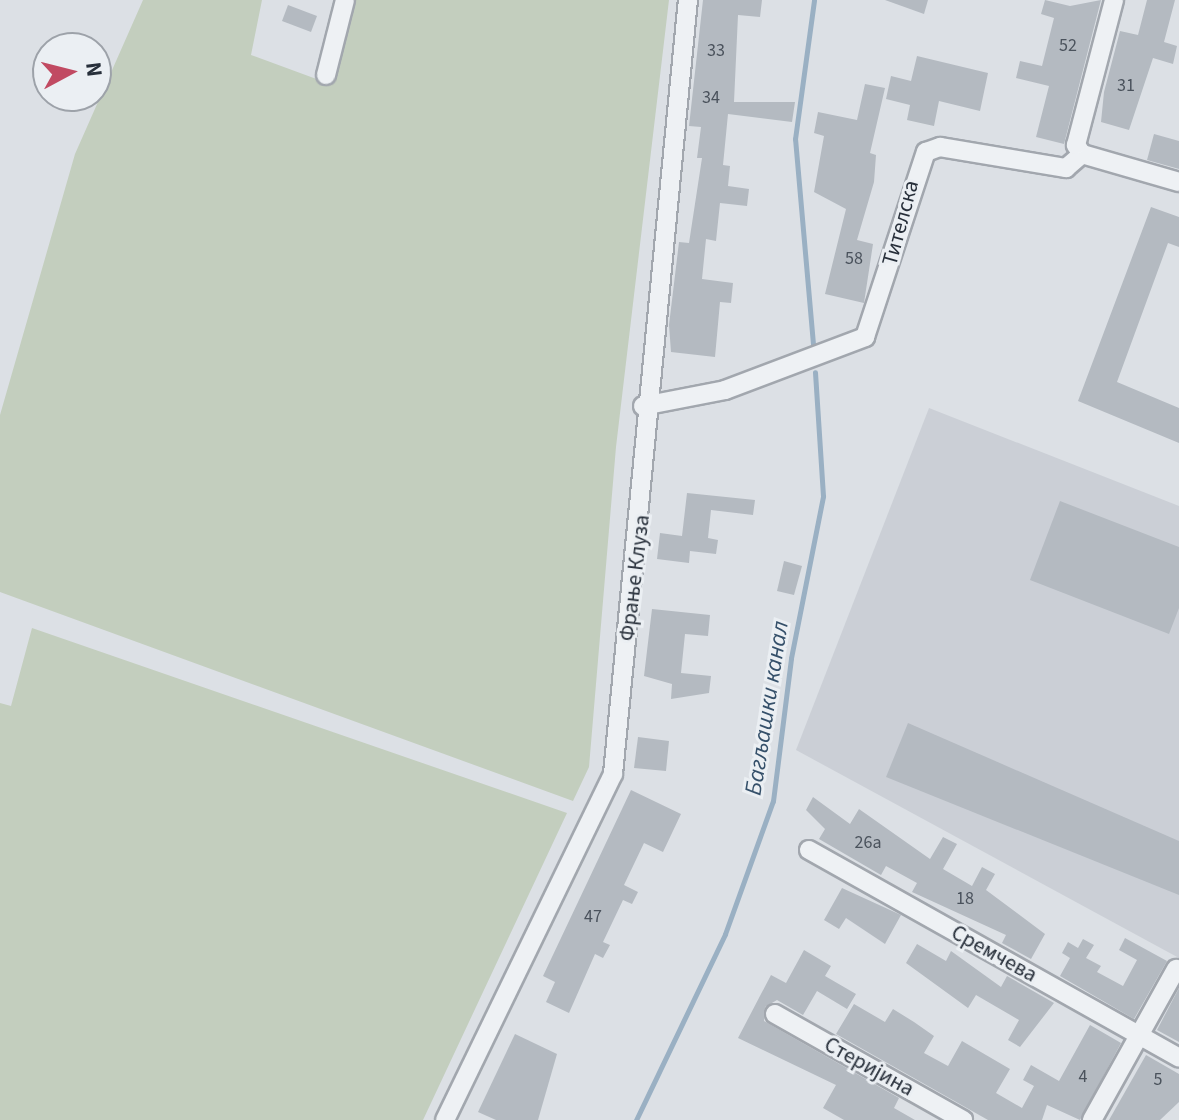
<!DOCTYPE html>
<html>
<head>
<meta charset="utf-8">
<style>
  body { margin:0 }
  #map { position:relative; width:1179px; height:1120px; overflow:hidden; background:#dce0e5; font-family:"Source Sans 3",sans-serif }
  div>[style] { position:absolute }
  .built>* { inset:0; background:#cbcfd6 }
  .green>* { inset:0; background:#c3cebe }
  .stream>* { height:5px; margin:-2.5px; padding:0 2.5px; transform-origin:2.5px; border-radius:2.5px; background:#9ab0c3 }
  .building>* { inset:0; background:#b4bac1 }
  .roads { filter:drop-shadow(2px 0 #a2a7ae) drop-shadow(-2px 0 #a2a7ae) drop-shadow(0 2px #a2a7ae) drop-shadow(0 -2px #a2a7ae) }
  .minor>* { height:18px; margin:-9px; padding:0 9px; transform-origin:9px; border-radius:9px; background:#eef1f4 }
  span { translate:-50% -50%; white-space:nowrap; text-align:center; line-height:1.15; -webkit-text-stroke:6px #ebeff3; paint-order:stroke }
  .number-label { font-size:18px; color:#4a525c }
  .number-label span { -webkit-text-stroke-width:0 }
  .street-label { font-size:22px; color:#272f3a }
  .water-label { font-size:24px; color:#35506a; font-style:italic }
  .north { position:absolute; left:32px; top:32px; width:80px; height:80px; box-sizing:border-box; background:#ebeff3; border:2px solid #9da2a9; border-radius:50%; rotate:83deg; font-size:22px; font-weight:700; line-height:32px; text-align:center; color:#272f3a }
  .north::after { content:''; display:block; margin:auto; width:28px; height:36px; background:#c14a62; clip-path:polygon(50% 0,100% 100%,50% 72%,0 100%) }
</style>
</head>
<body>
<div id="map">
  <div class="built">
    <div style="clip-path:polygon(929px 408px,1179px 506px,1179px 958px,796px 750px)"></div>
  </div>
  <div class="green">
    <div style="clip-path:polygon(143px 0,262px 0,251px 55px,330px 84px,353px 0,669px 0,616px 447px,589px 767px,573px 801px,0 592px,0 415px,75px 154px)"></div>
    <div style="clip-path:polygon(32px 628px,567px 813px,423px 1120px,0 1120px,0 703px,11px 706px)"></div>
  </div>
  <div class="stream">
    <div style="left:813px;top:344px;width:206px;rotate:-95deg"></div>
    <div style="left:795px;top:139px;width:140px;rotate:-82.2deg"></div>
    <div style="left:636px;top:1120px;width:206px;rotate:-64.4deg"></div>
    <div style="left:725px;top:934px;width:141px;rotate:-70.2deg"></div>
    <div style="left:773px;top:801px;width:144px;rotate:-82.8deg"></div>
    <div style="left:791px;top:658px;width:165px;rotate:-78.8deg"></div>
    <div style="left:823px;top:496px;width:124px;rotate:-93.7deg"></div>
  </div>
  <div class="building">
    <div style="clip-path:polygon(703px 0,762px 0,760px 17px,738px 15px,734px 102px,795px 102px,792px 122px,728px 114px,723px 165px,730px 166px,728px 186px,749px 189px,747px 206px,720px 203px,716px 241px,706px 239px,702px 279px,733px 283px,731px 303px,720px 302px,715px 357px,671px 352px,669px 325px,679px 242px,689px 243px,702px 158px,697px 158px,701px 127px,689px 126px)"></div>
    <div style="clip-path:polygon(885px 0,928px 0,924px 14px)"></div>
    <div style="clip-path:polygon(1045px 0,1070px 6px,1101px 0,1064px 144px,1036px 137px,1049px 86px,1016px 78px,1020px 61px,1042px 66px,1054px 18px,1041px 14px)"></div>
    <div style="clip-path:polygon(1147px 0,1175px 0,1164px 42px,1177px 46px,1173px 64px,1153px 58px,1129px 130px,1101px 122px,1104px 92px,1120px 31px,1138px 35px)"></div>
    <div style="clip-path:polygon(288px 5px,317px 16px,311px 32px,282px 21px)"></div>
    <div style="clip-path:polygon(917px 56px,988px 73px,980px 111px,939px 101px,934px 126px,907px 120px,910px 105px,886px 99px,891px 76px,911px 81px)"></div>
    <div style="clip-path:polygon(865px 84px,885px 88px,870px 153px,876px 155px,874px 182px,857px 240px,873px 244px,864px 303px,825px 294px,846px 209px,814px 192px,824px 136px,814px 133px,818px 112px,857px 120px)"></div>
    <div style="clip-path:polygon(1154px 134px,1179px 141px,1179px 169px,1147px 160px)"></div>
    <div style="clip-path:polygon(1151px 207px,1179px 217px,1179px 247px,1168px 243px,1117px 382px,1179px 408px,1179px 443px,1078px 401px)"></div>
    <div style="clip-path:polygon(687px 493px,755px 500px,753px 515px,711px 510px,708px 538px,718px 540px,716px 554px,690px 551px,689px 563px,657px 559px,660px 533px,682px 536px)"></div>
    <div style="clip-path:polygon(1060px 501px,1179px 547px,1179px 608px,1169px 634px,1030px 580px)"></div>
    <div style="clip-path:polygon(784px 561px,802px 566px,794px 595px,777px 591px)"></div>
    <div style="clip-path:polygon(652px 609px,710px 615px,708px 636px,685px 634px,681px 673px,711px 676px,709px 693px,671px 699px,672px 684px,644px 676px)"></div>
    <div style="clip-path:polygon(908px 723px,1179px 841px,1179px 895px,886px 777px)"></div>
    <div style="clip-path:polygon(638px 737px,669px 741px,666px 771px,634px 768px)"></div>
    <div style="clip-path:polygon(631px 790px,681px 814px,663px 852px,644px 843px,624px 885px,638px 892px,632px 904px,623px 900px,603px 942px,610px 945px,603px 958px,595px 954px,569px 1013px,546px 1002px,555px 982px,543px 976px)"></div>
    <div style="clip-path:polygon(813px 797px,850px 824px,859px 809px,930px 859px,943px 837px,957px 844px,943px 869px,972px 886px,982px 867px,995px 874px,986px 890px,1045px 934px,1031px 959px,1002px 943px,1006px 935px,912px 892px,917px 883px,886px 866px,881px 875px,819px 839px,825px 829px,806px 810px)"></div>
    <div style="clip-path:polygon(842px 888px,901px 915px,885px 944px,846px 918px,839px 929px,824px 920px)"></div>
    <div style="clip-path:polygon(1125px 938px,1167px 961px,1134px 1019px,1060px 976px,1070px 958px,1062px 953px,1068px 942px,1078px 948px,1083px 939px,1094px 945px,1086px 958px,1101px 966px,1097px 972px,1123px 986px,1137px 960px,1119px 950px)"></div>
    <div style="clip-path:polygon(917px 944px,946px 961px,951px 951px,1001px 987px,1007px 976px,1054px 1003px,1020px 1047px,1008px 1040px,1019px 1020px,976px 995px,968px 1008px,906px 963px)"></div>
    <div style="clip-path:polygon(804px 950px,831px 966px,825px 976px,856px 994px,847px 1009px,817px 991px,803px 1015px,777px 1000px,765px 1007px,764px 1021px,899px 1098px,894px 1108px,915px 1120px,844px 1120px,823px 1108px,836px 1085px,738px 1038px,771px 975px,786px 983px)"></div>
    <div style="clip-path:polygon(1179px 988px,1179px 1042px,1157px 1030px)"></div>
    <div style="clip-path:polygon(854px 1004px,885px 1022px,893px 1009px,914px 1022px,934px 1036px,924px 1053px,948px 1066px,962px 1041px,1010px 1069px,996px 1093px,1022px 1108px,1034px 1086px,1023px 1080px,1031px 1065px,1059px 1081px,1090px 1025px,1121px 1043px,1080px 1120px,1047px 1105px,1042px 1120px,988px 1120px,836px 1034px)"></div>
    <div style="clip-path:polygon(515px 1034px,557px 1054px,538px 1120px,496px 1120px,478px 1112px)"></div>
    <div style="clip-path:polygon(1146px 1055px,1179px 1074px,1179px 1102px,1160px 1120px,1109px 1120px)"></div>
  </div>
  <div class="roads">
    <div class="minor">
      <div style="left:326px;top:75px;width:77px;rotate:-75.8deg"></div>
      <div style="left:1082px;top:154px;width:101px;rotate:16.1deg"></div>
      <div style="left:643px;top:406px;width:84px;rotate:-11deg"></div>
      <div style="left:725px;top:390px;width:150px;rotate:-20.7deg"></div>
      <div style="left:865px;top:337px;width:195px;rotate:-71.8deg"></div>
      <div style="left:926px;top:152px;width:15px;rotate:-20deg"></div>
      <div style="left:940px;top:147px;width:128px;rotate:9.5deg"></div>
      <div style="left:1066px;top:168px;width:21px;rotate:-41deg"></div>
      <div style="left:1082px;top:154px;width:11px;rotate:-124deg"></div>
      <div style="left:1076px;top:145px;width:150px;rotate:-75.3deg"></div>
      <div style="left:809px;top:850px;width:424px;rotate:29.3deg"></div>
      <div style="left:775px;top:1014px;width:216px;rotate:29.4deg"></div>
      <div style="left:445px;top:1120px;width:385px;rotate:-64.1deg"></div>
      <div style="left:613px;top:774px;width:778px;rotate:-84.47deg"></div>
      <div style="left:1092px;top:1120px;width:173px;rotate:-60.9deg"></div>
    </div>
  </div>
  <div class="number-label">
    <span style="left:1068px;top:46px">52</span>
    <span style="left:716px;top:51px">33</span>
    <span style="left:1126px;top:86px">31</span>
    <span style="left:711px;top:98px">34</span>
    <span style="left:854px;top:259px">58</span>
    <span style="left:868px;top:843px">26a</span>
    <span style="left:965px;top:899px">18</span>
    <span style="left:593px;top:917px">47</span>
    <span style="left:1083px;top:1077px">4</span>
    <span style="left:1158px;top:1080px">5</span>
  </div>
  <div class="street-label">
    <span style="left:901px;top:223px;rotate:-75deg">Тителска</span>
    <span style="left:635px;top:578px;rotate:-83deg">Фрање Клуза</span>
    <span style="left:994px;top:954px;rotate:29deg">Сремчева</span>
    <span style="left:869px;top:1067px;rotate:29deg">Стеријина</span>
  </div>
  <div class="water-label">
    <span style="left:767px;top:708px;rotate:-81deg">Багљашки канал</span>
  </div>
  <div class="north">N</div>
</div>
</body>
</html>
